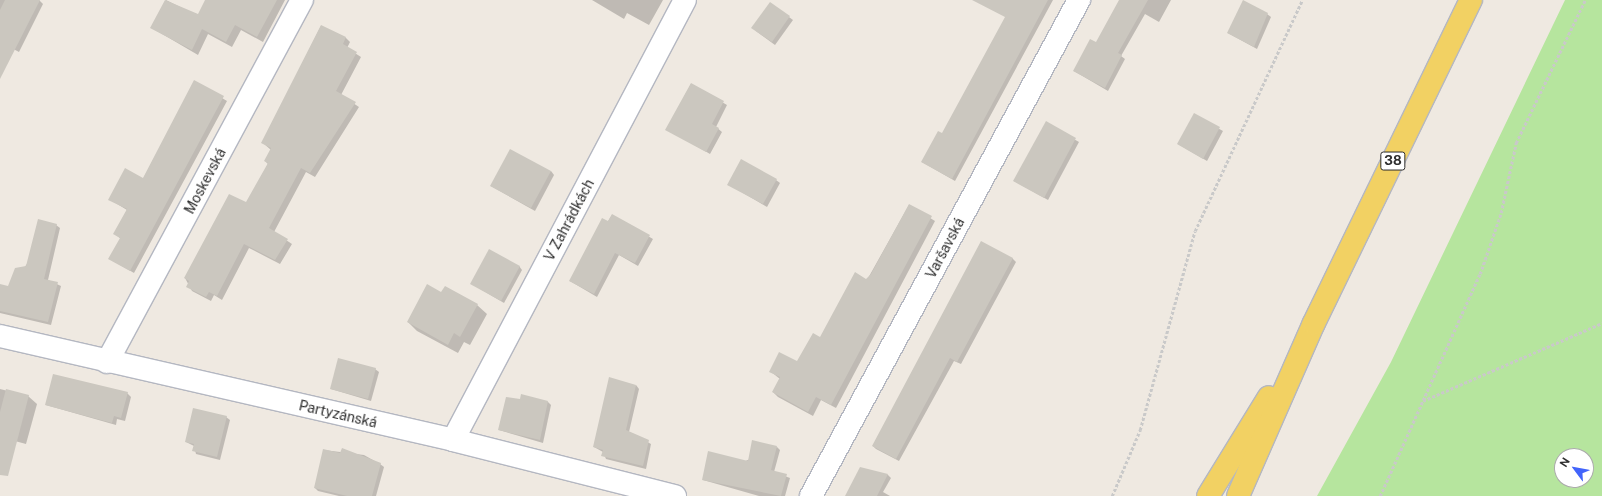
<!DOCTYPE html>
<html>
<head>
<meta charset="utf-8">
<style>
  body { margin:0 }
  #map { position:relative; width:1602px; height:496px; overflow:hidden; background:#efe9e1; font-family:"Public Sans",sans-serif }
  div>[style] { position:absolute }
  .green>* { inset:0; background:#b6e59e }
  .shadow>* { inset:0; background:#0003 }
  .building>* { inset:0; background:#cbc7bf }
  .path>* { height:2.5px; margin-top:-1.25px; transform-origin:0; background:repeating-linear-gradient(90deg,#c9c9c9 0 3px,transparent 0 5px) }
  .roads { filter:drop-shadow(1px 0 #b4b7c1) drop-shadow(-1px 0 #b4b7c1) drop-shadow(0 1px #b4b7c1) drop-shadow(0 -1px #b4b7c1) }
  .minor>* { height:22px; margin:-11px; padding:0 11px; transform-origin:11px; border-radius:11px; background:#fff }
  .major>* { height:22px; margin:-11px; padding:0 11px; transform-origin:11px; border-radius:11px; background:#f2d163 }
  span { translate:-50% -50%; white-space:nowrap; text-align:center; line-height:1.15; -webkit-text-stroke:4px #fff; paint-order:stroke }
  .shield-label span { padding:1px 3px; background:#fff; border:1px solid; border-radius:3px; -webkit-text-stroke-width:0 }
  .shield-label { font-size:13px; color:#2e2e2e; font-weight:700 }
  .street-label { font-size:14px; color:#2e2e2e }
  .north { position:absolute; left:1554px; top:448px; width:40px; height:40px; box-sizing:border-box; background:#fff; border:1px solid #ababab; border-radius:50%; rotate:302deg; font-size:11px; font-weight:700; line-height:16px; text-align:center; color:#2e2e2e }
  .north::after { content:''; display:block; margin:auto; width:14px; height:18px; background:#4264fb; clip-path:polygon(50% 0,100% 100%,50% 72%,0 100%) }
</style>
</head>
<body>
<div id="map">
  <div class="green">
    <div style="clip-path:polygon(evenodd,1565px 0,1602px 0,1602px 496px,1317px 496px,1391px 362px,1565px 0,1562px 456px,1586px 456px,1586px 480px,1562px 480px,1562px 456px)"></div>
  </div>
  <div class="shadow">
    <div style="clip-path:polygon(0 0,39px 0,43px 4px,19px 52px,0 42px)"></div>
    <div style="clip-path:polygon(166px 0,198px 16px,207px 0,285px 0,263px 42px,241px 30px,232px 47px,208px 34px,198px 55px,152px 28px)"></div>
    <div style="clip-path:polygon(592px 0,663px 0,649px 25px,627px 13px,624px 19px)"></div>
    <div style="clip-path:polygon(993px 0,1053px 0,955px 181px,922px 162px,943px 134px,1006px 17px)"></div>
    <div style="clip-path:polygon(1120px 0,1171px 0,1159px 22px,1145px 14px,1121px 56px,1125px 59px,1108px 91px,1074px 71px,1097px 43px)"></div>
    <div style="clip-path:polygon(770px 3px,793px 20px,775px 45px,756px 31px)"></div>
    <div style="clip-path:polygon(1267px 14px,1271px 17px,1257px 49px,1228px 33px)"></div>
    <div style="clip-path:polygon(321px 26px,346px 38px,350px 42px,347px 48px,361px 57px,341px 95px,359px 107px,315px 177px,306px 172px,274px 232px,292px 244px,280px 264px,249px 248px,222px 300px,214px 295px,211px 301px,192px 291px,185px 278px,247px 204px,268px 164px,265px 161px,271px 150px,263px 143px)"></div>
    <div style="clip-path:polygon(195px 82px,227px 101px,134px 273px,110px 259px,121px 239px,115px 234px,127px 210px,109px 199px,143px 179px)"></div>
    <div style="clip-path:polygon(691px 84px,727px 105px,716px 127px,722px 132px,710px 154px,667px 129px)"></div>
    <div style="clip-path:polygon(1194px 115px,1223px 131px,1207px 161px,1178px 144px)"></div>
    <div style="clip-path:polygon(1046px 123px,1079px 142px,1048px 200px,1014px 181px)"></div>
    <div style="clip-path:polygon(551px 171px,554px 175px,535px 211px,491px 186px)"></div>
    <div style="clip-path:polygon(776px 180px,780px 183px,767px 207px,728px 184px)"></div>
    <div style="clip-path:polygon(909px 205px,935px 221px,836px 408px,821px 400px,813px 416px,778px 397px,773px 392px,780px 379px,770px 371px,797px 363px,820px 338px,867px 280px)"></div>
    <div style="clip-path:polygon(612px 215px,653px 239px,638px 266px,619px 255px,597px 297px,570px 281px)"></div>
    <div style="clip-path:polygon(56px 225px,60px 228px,48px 280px,61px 286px,51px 325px,0 313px,0 286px,9px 288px)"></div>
    <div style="clip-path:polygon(1012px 258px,1016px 262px,961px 364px,954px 361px,899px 461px,876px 449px,873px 446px)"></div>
    <div style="clip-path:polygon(519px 266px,522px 270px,504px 303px,472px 284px)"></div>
    <div style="clip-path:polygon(442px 293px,477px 305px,487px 314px,470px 345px,464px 342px,458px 353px,417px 331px,408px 322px)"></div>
    <div style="clip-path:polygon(375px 369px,379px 372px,371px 401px,331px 389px)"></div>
    <div style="clip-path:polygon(636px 385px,639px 389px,629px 432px,651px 444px,646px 469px,606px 459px,603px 452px,594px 447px)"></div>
    <div style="clip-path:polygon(0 389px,28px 396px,37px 404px,26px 444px,0 437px)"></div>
    <div style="clip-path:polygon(127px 393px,131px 397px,125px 421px,117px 419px,116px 425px,46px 405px)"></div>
    <div style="clip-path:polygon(520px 401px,548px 402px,551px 405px,543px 443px,499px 430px)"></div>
    <div style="clip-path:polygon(226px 417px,230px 420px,220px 460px,196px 454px,194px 446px,186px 442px)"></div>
    <div style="clip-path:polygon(777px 447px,780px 450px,774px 472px,790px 478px,785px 496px,759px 496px,703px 480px)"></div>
    <div style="clip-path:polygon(324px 450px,364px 455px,380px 464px,384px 467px,376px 496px,339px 496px,318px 491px,315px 488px)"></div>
    <div style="clip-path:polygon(861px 468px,888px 475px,891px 478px,883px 492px,890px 496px,846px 496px)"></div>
  </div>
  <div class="building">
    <div style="clip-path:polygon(5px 0,40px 0,0 79px,0 10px)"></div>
    <div style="clip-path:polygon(165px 0,198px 14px,205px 0,277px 0,257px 37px,235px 25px,226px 42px,202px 29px,192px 50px,150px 28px)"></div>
    <div style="clip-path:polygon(972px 0,1048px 0,952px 179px,921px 162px,938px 131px,942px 133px,1005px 17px)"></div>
    <div style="clip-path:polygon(1119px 0,1148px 0,1118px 53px,1122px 55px,1105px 88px,1073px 71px,1090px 39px,1096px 42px)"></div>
    <div style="clip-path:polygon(1243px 0,1268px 13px,1254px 47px,1227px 33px)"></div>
    <div style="clip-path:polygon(770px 2px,790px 16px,772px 42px,751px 28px)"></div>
    <div style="clip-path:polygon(321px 25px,346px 37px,343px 44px,357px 52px,336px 91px,356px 102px,310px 173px,301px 168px,269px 228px,288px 239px,275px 260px,244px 244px,217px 296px,209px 292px,206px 297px,186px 287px,189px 281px,184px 278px,229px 194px,246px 202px,268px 163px,264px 161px,271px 148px,261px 143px)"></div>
    <div style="clip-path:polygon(194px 80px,224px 96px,130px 271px,108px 259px,120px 238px,113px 234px,127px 209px,108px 200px,125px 168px,143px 178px)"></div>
    <div style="clip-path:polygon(691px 83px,724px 101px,712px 124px,719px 128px,706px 152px,665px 130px)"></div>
    <div style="clip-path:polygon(1194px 113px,1220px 127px,1203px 159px,1177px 144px)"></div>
    <div style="clip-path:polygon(1046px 121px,1076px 138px,1044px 198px,1013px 181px)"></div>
    <div style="clip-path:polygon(510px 149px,551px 171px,531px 208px,490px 186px)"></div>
    <div style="clip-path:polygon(741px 159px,777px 179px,763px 204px,727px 185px)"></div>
    <div style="clip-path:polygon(909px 204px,932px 216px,831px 405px,816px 397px,808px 412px,772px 392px,780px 377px,769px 372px,779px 352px,797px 361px,813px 333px,820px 337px,855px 272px,866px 279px,871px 274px)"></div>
    <div style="clip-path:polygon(612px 214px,650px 235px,635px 263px,615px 253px,594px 294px,569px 281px,602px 218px,608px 221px)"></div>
    <div style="clip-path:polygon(38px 219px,57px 224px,44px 279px,58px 282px,48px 322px,0 311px,0 284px,8px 286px,15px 268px,26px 266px)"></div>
    <div style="clip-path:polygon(981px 241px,1013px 258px,957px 362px,950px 358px,896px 459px,872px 446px)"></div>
    <div style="clip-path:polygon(489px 249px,520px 266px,501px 301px,470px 284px)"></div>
    <div style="clip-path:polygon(427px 284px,441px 292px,445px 286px,478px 304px,460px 337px,454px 333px,448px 345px,407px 322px)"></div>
    <div style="clip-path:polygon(338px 358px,376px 368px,368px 399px,330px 389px)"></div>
    <div style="clip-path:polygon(53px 374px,128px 392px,121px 418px,114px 416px,112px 423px,45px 405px)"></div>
    <div style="clip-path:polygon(609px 377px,636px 385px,626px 430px,649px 440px,643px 466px,601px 456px,603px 450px,593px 447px)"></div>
    <div style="clip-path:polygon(6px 389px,29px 395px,8px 476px,0 475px,0 412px)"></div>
    <div style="clip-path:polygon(521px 394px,548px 401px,540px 440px,498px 430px,506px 397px,520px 399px)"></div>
    <div style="clip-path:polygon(193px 408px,227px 416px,217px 457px,192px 451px,194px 444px,185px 442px)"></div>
    <div style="clip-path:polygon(752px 440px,777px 446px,771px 470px,787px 474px,781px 496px,702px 480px,708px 451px,748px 461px)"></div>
    <div style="clip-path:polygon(342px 448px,381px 463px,372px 496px,347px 496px,314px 488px,323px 449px,340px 453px)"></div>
    <div style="clip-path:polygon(860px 467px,888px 474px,877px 496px,845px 496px)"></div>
  </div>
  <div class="path">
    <div style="left:1423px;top:401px;width:195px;rotate:-23.5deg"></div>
    <div style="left:1112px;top:496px;width:72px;rotate:-67deg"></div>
    <div style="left:1140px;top:430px;width:206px;rotate:-74.6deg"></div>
    <div style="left:1195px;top:231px;width:255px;rotate:-65.1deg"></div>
    <div style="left:1380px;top:496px;width:243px;rotate:-65.8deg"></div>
    <div style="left:1480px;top:274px;width:65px;rotate:-71deg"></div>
    <div style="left:1501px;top:213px;width:72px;rotate:-77.9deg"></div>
    <div style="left:1516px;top:143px;width:159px;rotate:-64.2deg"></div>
  </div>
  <div class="roads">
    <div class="minor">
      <div style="left:0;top:336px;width:465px;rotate:12.9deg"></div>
      <div style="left:453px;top:440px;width:229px;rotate:14.2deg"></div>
      <div style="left:107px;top:362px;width:411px;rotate:-61.7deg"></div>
      <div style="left:453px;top:440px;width:497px;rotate:-62.2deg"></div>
      <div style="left:811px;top:496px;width:564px;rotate:-61.62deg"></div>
    </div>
    <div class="major">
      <div style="left:1208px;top:496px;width:116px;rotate:-58.4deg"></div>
      <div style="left:1238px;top:496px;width:189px;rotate:-66.3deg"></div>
      <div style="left:1314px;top:323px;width:359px;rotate:-64.1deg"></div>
    </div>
  </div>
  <div class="shield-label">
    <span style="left:1393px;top:161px">38</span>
  </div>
  <div class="street-label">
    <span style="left:205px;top:181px;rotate:-62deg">Moskevská</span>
    <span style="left:569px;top:220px;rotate:-62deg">V Zahrádkách</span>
    <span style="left:945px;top:248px;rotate:-62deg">Varšavská</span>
    <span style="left:338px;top:414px;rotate:13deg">Partyzánská</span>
  </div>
  <div class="north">N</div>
</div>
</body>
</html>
